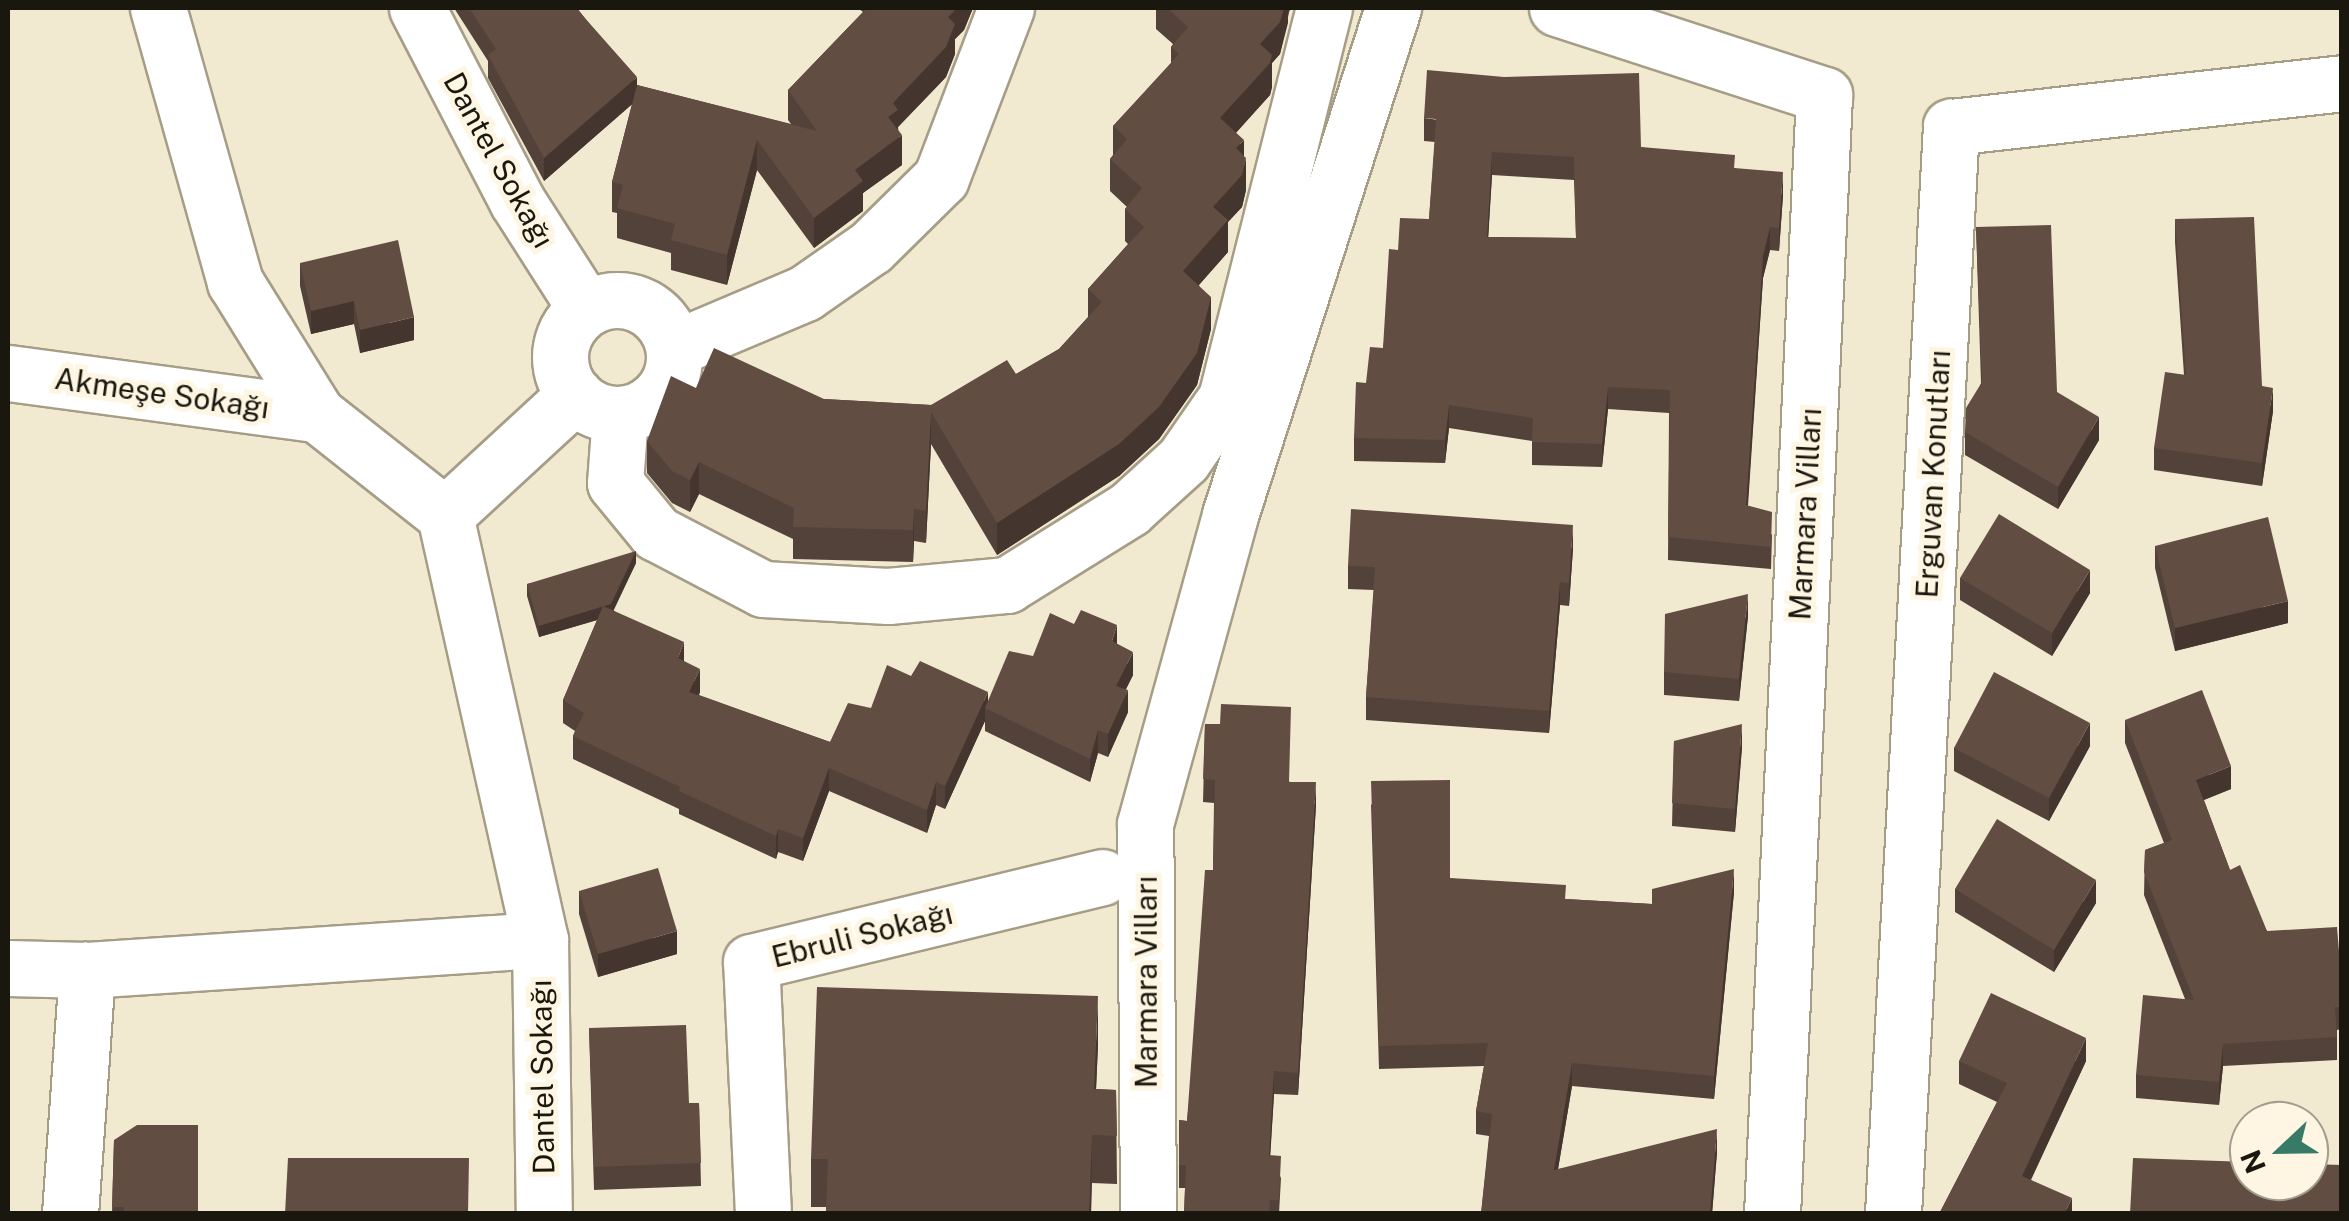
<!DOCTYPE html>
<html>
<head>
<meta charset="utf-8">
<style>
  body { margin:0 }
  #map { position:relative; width:2349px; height:1221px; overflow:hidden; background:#f2e9d1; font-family:"Public Sans",sans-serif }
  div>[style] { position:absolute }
  .roads { filter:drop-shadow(2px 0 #a69d87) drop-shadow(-2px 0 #a69d87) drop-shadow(0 2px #a69d87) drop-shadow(0 -2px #a69d87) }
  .street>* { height:55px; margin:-27.5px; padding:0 27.5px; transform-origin:27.5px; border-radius:27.5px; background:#fff }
  .street>.ring { margin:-27.5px; padding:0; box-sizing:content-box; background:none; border:55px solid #fff; border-radius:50% }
  .wall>* { inset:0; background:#534239 }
  .shaded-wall>* { inset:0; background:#44362e }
  .building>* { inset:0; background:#614d42 }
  span { translate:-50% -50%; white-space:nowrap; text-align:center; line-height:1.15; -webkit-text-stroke:10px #fef6e3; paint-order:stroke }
  .street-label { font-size:30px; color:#1a170f }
  .frame { position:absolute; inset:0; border:10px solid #1a170f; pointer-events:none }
  .north { position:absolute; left:2229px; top:1101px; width:100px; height:100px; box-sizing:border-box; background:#fef6e3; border:2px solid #a39d8e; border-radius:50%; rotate:248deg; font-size:28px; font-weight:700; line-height:40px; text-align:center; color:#1a170f }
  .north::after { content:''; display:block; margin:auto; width:35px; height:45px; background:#397968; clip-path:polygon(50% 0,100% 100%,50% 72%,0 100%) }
</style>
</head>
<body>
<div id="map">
  <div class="roads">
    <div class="street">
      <div style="left:158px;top:8px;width:285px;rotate:74.3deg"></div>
      <div style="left:235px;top:282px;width:155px;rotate:58.2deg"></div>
      <div style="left:317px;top:414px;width:163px;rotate:38.3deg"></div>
      <div style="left:445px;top:515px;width:177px;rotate:-42.7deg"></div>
      <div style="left:417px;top:8px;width:217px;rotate:62.6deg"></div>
      <div style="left:517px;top:201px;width:128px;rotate:57.4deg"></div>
      <div style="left:1557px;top:8px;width:281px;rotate:18deg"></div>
      <div style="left:1824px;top:95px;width:1120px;rotate:92.66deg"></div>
      <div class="ring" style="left:560px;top:300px;width:59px;height:59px"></div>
      <div style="left:675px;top:348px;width:141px;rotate:-22.9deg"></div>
      <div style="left:805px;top:293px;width:80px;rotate:-34.9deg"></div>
      <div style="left:871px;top:247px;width:98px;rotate:-44.6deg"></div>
      <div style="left:941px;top:178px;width:182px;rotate:-69.1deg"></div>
      <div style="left:8px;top:373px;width:312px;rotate:7.6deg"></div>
      <div style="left:620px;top:415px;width:68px;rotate:94.2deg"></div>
      <div style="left:615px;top:483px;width:65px;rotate:50.6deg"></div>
      <div style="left:656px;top:533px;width:121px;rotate:27.6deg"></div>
      <div style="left:763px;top:589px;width:125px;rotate:3.2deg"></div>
      <div style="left:888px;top:596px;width:120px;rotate:-5.3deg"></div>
      <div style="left:1007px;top:585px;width:144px;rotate:-31.9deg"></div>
      <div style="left:1129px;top:509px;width:73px;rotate:-42.2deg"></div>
      <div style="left:1183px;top:460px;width:75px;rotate:-55.3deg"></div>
      <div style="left:1226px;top:398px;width:402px;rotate:-75.9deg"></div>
      <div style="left:540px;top:940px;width:274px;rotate:89.2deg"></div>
      <div style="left:8px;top:968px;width:79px;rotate:1.5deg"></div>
      <div style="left:87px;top:970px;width:454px;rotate:-3.8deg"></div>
      <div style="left:540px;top:940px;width:435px;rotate:-102.6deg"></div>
      <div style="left:70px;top:1214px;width:245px;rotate:-86deg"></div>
      <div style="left:763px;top:1214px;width:252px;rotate:-92.7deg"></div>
      <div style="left:751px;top:962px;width:361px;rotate:-13.6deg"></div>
      <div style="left:1148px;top:1214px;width:390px;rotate:-90.4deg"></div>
      <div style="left:1145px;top:824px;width:320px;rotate:-74.6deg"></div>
      <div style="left:1230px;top:515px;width:533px;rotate:-72.18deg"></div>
      <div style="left:1893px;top:1214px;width:1089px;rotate:-86.95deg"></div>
      <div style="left:1951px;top:127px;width:393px;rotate:-6.4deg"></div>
    </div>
  </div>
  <div class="wall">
    <div style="clip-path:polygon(454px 8px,577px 8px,637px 85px,791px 124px,788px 120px,788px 90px,863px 12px,858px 8px,973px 8px,964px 30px,955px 39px,955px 54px,946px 77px,898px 127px,902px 165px,863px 193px,863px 211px,814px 248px,757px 170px,727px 285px,671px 270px,671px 253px,617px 238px,617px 213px,612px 212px,612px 182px,632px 104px,544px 181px,488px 78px,488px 61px)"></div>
    <div style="clip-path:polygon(1156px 8px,1290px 8px,1280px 54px,1272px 63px,1272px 87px,1270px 95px,1236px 133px,1244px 156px,1246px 190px,1242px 207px,1228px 222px,1228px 252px,1199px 285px,1211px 329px,1197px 385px,1159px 439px,1119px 476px,997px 555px,931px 444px,926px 543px,914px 541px,913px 562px,793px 559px,793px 539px,699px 494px,690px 512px,672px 503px,647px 473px,647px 441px,696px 388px,824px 399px,931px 405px,1016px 374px,1059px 349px,1088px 317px,1088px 289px,1128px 244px,1125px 241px,1125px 209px,1127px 207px,1110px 191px,1110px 159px,1113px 155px,1113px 126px,1171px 64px,1171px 47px,1173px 44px,1156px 29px)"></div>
    <div style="clip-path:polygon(evenodd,1424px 118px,1641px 147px,1735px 168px,1783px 195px,1779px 251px,1770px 250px,1763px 278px,1748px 506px,1772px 535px,1771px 569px,1668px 560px,1669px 413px,1608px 409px,1602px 467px,1532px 465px,1532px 441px,1449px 428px,1445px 463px,1354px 461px,1354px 438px,1366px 383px,1383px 348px,1398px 250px,1429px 219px,1435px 142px,1424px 141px,1424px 118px,1492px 175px,1574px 180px,1576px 238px,1488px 237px,1492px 175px)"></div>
    <div style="clip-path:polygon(2175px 219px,2262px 386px,2273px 411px,2262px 486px,2154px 470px,2154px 448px,2184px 375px,2175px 242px)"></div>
    <div style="clip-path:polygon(1976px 227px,2057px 392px,2099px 440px,2058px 509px,1965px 455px,1965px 432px,1981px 383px)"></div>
    <div style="clip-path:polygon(300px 263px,414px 340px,360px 353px,354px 324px,311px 334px,300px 286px)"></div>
    <div style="clip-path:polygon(2155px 546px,2288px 623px,2175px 651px,2155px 568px)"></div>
    <div style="clip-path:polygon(1573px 548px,1569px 606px,1560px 605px,1549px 733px,1366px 720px,1366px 697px,1374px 590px,1348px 589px,1348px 566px)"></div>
    <div style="clip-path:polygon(636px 563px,613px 610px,684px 661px,700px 692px,699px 695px,830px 742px,911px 676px,988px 702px,1033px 656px,1117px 644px,1133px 675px,1126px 689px,1128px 712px,1108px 757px,1098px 753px,1090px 782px,985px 731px,985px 721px,945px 809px,936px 805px,927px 833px,829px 791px,803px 861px,778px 852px,776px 859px,679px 814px,679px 809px,573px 759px,573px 736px,575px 731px,563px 723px,563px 700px,597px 620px,539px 637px,527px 596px,527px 584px)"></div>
    <div style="clip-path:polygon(1960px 578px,2090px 593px,2052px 656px,1960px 600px)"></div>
    <div style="clip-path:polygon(1748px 616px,1739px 701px,1664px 695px,1664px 672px)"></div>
    <div style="clip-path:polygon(2125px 720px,2231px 789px,2204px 800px,2230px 870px,2267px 931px,2342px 987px,2342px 1029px,2337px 1030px,2337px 1060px,2223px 1066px,2219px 1105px,2136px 1098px,2136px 1075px,2185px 999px,2144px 895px,2145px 850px,2164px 843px,2125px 743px)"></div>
    <div style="clip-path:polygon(1205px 724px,1290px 782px,1316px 805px,1298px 1095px,1274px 1094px,1270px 1155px,1281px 1178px,1279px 1214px,1184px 1214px,1185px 1188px,1179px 1188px,1179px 1120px,1187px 1121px,1213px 870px,1214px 803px,1203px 802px)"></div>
    <div style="clip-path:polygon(1674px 741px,1742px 747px,1735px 832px,1672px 826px)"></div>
    <div style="clip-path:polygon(2090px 746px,2049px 821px,1954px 771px,1954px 748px)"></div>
    <div style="clip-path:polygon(1371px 804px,1450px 878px,1566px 899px,1652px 904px,1734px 892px,1714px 1099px,1572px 1086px,1558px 1169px,1717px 1152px,1712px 1214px,1481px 1214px,1489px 1136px,1476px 1134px,1476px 1111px,1484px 1066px,1379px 1069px)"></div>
    <div style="clip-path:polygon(1955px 889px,2096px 903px,2054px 972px,1955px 912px)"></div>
    <div style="clip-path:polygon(579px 891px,677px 954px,598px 977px,579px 914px)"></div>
    <div style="clip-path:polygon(589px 1028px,689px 1103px,699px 1103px,701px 1186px,594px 1190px)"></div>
    <div style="clip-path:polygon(1098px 1044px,1096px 1089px,1116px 1090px,1117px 1184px,1092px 1183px,1091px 1214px,826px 1214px,826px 1207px,811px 1207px,811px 1159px)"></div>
    <div style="clip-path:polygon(1959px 1061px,2086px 1061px,2031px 1180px,2072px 1214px,1939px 1214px,1997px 1102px,1959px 1084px)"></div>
    <div style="clip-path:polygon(114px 1140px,198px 1214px,112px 1214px)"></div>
  </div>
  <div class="shaded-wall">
    <div style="clip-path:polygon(957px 8px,973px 8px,964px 30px,955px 39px,955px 54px,946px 77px,898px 127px,898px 138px,902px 135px,902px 165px,863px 193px,863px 211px,814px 248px,814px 218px,855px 170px,888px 117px,893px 103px,948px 17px)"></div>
    <div style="clip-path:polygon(1282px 8px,1290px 8px,1290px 10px,1288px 12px,1288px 23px,1280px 54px,1272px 63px,1272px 87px,1270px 95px,1220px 150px,1220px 118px,1260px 44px)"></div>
    <div style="clip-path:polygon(637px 77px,637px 100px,544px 181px,544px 158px)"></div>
    <div style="clip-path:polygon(757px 140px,757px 170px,727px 285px,727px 255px)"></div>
    <div style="clip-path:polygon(1244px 140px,1244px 166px,1246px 158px,1246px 190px,1242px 207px,1228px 222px,1228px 252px,1183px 303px,1183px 271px,1213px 207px,1236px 148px)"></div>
    <div style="clip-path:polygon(1492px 152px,1492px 175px,1487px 259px,1487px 237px)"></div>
    <div style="clip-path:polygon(1783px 172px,1783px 195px,1779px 251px,1779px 228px)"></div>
    <div style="clip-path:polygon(1770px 227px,1770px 250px,1763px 278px,1746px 528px,1746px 505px,1763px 256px)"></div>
    <div style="clip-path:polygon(1211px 297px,1211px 329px,1197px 385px,1159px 439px,1119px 476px,997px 555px,997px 523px)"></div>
    <div style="clip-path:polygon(354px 301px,354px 324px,311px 334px,311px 311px)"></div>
    <div style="clip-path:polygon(414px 317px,414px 340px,360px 353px,360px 330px)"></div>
    <div style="clip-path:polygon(1608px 387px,1608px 409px,1602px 467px,1602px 444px)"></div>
    <div style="clip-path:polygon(2273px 388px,2273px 411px,2262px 486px,2262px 463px)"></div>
    <div style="clip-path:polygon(1449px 405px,1449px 428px,1445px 463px,1445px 440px)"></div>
    <div style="clip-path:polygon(931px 412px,931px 444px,926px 543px,926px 511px)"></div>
    <div style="clip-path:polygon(2099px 417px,2099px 440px,2058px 509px,2058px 487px)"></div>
    <div style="clip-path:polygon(699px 462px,699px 494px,690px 512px,690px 480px)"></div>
    <div style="clip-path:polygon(914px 509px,914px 541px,913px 562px,913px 530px)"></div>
    <div style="clip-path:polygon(1573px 525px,1573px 548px,1569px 606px,1569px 583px)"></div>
    <div style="clip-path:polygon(636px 551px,636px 563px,611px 616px,539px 637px,539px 626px)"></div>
    <div style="clip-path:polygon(2090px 570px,2090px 593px,2052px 656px,2052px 633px)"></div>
    <div style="clip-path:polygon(1560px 582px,1560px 605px,1549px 733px,1549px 711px)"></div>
    <div style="clip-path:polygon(1748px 594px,1748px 616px,1739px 701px,1739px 679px)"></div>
    <div style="clip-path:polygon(2288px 601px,2288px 623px,2175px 651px,2175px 628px)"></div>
    <div style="clip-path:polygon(1117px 625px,1117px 648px,1112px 641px)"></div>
    <div style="clip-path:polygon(684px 642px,684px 665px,678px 658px)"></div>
    <div style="clip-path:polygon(1133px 652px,1133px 675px,1116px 709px,1116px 686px)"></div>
    <div style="clip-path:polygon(700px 669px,700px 692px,689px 714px,689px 692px)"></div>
    <div style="clip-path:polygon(1128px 690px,1128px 712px,1108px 757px,1108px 734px)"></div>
    <div style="clip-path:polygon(988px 692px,988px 709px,985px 708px,985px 721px,945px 809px,945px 786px)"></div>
    <div style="clip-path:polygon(2090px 723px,2090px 746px,2049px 821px,2049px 798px)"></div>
    <div style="clip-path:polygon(1742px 724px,1742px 747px,1735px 832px,1735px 809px)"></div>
    <div style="clip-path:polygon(1098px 730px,1098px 753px,1090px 782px,1090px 759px)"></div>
    <div style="clip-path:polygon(2231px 766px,2231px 789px,2196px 803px,2196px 780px)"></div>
    <div style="clip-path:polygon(829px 768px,829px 791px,803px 861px,803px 838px)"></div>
    <div style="clip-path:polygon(936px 782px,936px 805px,927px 833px,927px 810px)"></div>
    <div style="clip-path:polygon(1316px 782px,1316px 805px,1298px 1095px,1298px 1073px)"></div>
    <div style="clip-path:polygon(778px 829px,778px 852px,776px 859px,776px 836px)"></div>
    <div style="clip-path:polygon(1734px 869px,1734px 892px,1714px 1099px,1714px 1076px)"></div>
    <div style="clip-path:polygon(2096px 880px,2096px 903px,2054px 972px,2054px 950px)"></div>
    <div style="clip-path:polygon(677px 931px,677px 954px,598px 977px,598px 954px)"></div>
    <div style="clip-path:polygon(1098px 996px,1098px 1044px,1094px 1137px,1094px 1089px)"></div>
    <div style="clip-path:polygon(2086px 1038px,2086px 1061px,2022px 1198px,2022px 1176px)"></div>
    <div style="clip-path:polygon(2223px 1044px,2223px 1066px,2219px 1105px,2219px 1082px)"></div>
    <div style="clip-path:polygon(1572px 1063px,1572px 1086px,1554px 1193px,1554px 1170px)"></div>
    <div style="clip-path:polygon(1274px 1071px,1274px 1094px,1269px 1177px,1269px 1155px)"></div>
    <div style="clip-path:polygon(1717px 1129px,1717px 1152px,1712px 1214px,1710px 1214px)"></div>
    <div style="clip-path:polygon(1092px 1135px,1091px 1214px,1089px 1214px)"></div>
    <div style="clip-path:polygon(2072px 1198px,2072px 1214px,2064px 1214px)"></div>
  </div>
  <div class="building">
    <div style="clip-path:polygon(469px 8px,576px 8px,637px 77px,544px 158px,488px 55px,496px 49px)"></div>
    <div style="clip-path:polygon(867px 8px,957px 8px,948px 17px,955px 24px,946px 47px,893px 103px,898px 110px,888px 117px,902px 135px,855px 170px,863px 181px,814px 218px,757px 140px,727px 255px,671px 240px,675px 224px,617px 208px,623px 185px,612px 182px,637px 85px,817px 131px,788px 90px)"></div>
    <div style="clip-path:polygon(1167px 8px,1284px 8px,1280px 22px,1260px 44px,1272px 55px,1270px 63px,1220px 118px,1244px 140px,1236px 148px,1246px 158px,1242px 175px,1213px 207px,1228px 220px,1183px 271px,1211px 297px,1197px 353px,1159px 407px,1119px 444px,997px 523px,931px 412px,926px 511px,914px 509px,913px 530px,793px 527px,794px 508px,699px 462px,690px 480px,672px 471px,647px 441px,671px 376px,696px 388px,714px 348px,824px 399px,931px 405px,1007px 360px,1016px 374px,1059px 349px,1102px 302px,1088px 289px,1144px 227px,1125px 209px,1142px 188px,1110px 159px,1127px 139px,1113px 126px,1179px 54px,1171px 47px,1188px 27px)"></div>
    <div style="clip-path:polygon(evenodd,1427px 70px,1504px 77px,1639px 73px,1641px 147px,1735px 155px,1734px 168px,1783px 172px,1779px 228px,1770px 227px,1763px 256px,1746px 505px,1772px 512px,1771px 547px,1668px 537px,1670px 390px,1608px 387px,1602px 444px,1532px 442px,1533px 418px,1449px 405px,1445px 440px,1354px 438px,1356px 382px,1366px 383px,1370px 347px,1383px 348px,1389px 249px,1398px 250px,1400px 218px,1429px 219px,1436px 119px,1424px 118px,1427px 70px,1492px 152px,1574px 157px,1576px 238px,1487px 237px,1492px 152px)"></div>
    <div style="clip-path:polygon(2254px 217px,2262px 386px,2273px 388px,2262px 463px,2154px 448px,2165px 372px,2186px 375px,2175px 219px)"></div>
    <div style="clip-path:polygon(2051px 225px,2057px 392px,2099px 417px,2058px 487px,1965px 432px,1966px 408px,1982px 382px,1976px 227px)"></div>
    <div style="clip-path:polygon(398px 240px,414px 317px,360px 330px,354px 301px,311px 311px,300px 263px)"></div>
    <div style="clip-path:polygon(1351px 509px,1573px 525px,1569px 583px,1560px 582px,1549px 711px,1366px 697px,1375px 567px,1348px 566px)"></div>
    <div style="clip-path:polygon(1999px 514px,2090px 570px,2052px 633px,1960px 578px)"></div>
    <div style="clip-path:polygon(2268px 517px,2288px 601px,2175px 628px,2155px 546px)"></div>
    <div style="clip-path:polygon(636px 551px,611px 604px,539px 626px,527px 584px)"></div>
    <div style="clip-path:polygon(1748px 594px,1739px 679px,1664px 672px,1665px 614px)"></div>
    <div style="clip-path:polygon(603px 606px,684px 642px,678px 658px,700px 669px,689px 692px,830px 742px,848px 703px,871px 708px,887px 665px,911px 676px,920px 661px,988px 692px,945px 786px,936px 782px,927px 810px,829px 768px,803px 838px,778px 829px,776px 836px,679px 791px,680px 787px,573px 736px,584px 713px,563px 700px)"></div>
    <div style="clip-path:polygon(1081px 610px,1117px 625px,1112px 641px,1133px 652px,1116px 686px,1128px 690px,1108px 734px,1098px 730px,1090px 759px,985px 708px,1009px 651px,1033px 656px,1050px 613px,1074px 624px)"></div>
    <div style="clip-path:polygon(1994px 672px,2090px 723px,2049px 798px,1954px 748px)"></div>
    <div style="clip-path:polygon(2202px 690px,2231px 766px,2196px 780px,2230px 870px,2240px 865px,2267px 931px,2337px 927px,2342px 987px,2342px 1007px,2335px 1007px,2337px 1037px,2223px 1044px,2219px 1082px,2136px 1075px,2143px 995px,2194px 1000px,2144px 872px,2145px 850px,2172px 840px,2125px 720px)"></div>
    <div style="clip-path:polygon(1221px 704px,1291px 707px,1289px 782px,1316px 782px,1298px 1073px,1274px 1071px,1269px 1155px,1281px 1156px,1279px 1200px,1270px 1200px,1269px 1214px,1184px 1214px,1186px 1165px,1179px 1165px,1179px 1120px,1187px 1121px,1205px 870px,1213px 870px,1215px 780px,1203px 779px,1205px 724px,1220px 724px)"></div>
    <div style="clip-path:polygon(1742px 724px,1735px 809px,1672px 803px,1674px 741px)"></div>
    <div style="clip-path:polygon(1450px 780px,1450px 878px,1566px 885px,1565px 899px,1652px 904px,1652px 889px,1734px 869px,1714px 1076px,1572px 1063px,1554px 1170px,1717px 1129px,1710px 1214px,1481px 1214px,1492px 1114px,1476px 1111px,1488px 1043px,1379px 1046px,1371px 781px)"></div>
    <div style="clip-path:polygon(1997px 819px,2096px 880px,2054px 950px,1955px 889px)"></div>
    <div style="clip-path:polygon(658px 868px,677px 931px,598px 954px,579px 891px)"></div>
    <div style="clip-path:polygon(817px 987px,1098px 996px,1094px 1089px,1116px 1090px,1117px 1136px,1092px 1135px,1089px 1214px,826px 1214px,828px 1159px,811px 1159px)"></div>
    <div style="clip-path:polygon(1991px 993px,2086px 1038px,2022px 1176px,2072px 1198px,2064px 1214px,1939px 1214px,2007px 1083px,1959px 1061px)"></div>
    <div style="clip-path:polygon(686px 1025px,689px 1103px,699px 1103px,701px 1163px,594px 1167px,589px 1028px)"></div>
    <div style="clip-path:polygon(137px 1125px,198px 1125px,198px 1214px,124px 1214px,124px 1207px,112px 1207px,114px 1140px)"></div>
    <div style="clip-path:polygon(288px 1158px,469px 1158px,468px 1214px,285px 1214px)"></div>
    <div style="clip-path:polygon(2133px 1158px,2249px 1162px,2249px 1181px,2309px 1181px,2309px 1164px,2342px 1165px,2342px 1214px,2130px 1214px)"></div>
  </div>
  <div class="street-label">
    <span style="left:499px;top:160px;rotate:61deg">Dantel Sokağı</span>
    <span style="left:162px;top:393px;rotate:8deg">Akmeşe Sokağı</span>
    <span style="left:1933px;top:474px;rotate:-87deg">Erguvan Konutları</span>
    <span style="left:1805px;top:514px;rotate:-87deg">Marmara Vilları</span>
    <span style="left:862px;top:935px;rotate:-14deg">Ebruli Sokağı</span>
    <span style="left:1146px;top:982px;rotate:-90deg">Marmara Vilları</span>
    <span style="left:542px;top:1077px;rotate:-91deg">Dantel Sokağı</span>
  </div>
  <div class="frame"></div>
  <div class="north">N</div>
</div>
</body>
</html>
